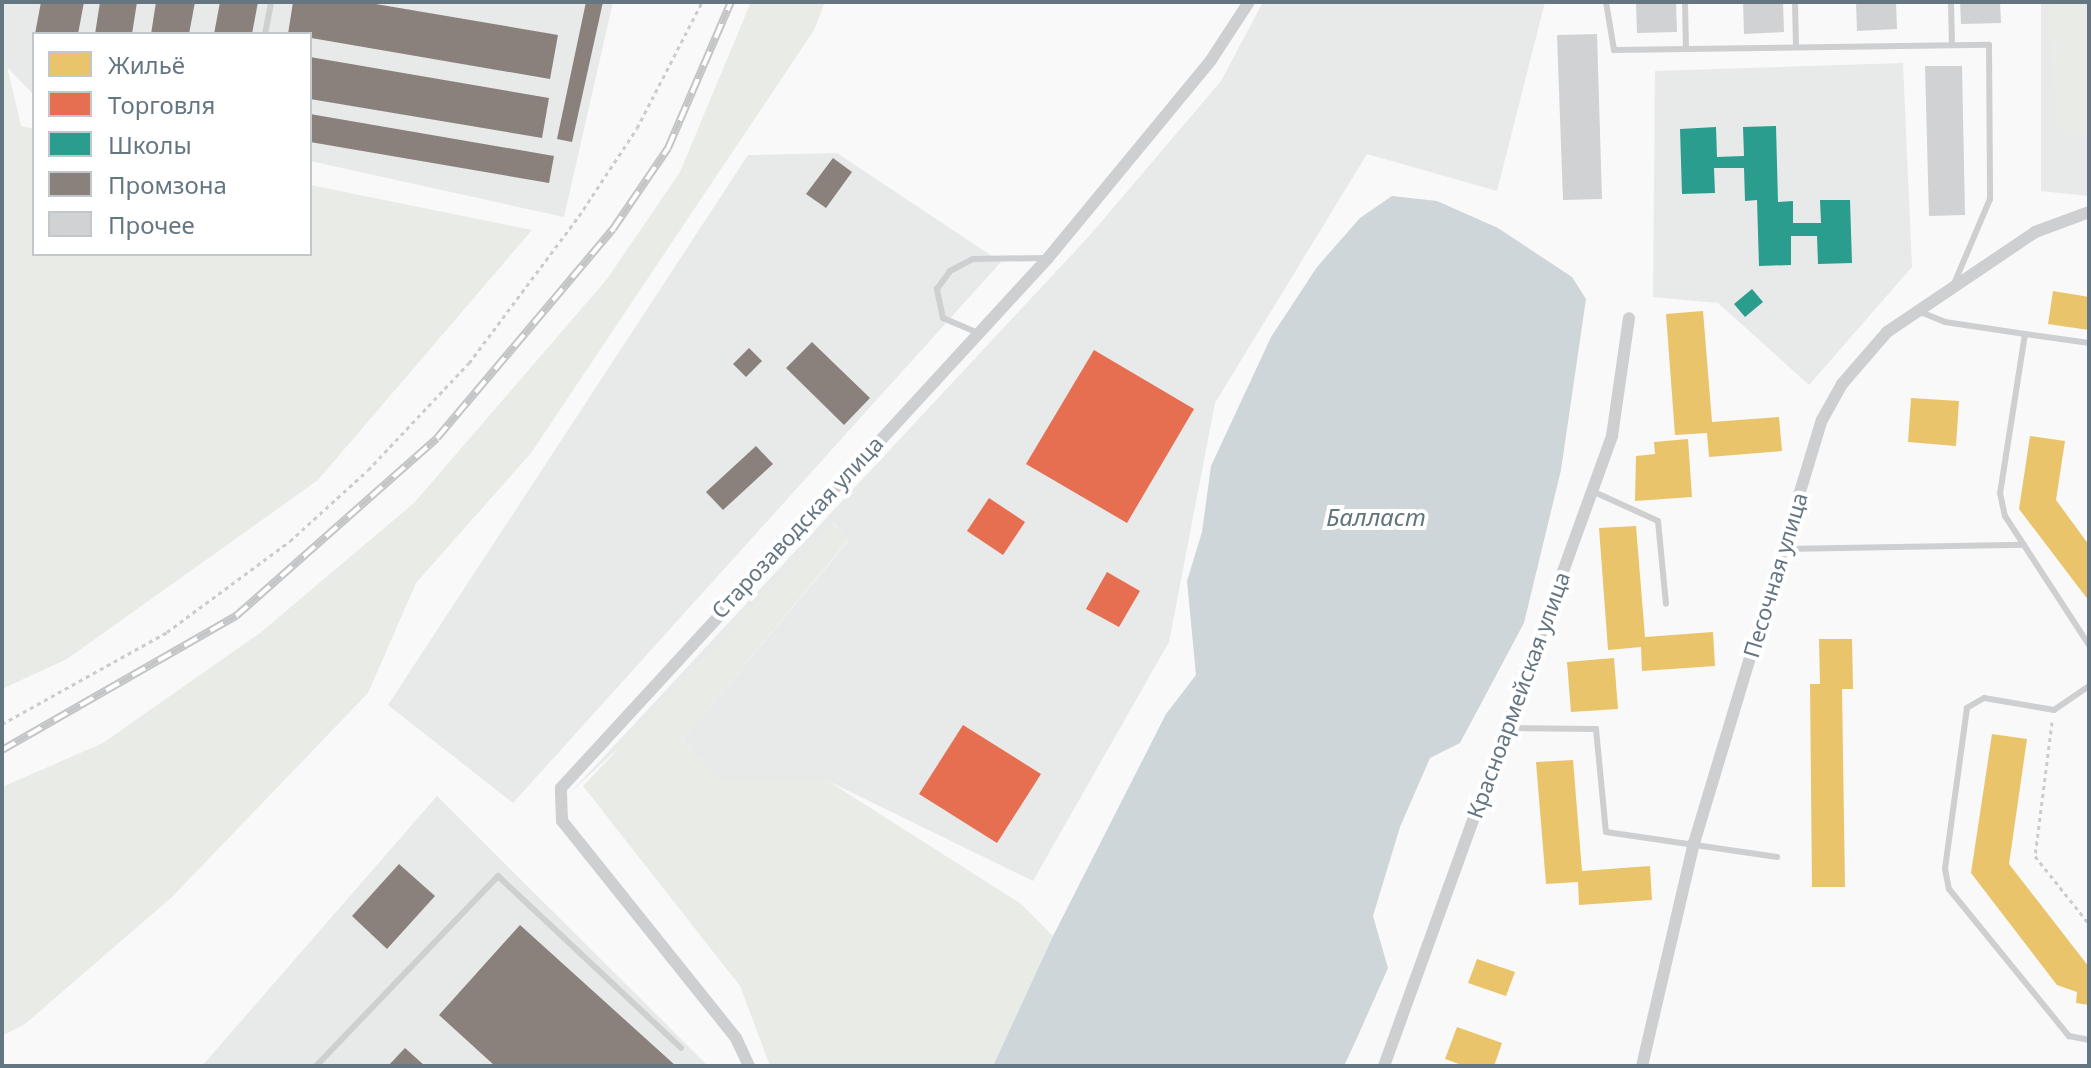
<!DOCTYPE html>
<html>
<head>
<meta charset="utf-8">
<style>
  body { margin:0 }
  #map { position:relative; width:2091px; height:1068px; overflow:hidden; background:#f9f9f9; font-family:"Noto Sans",sans-serif }
  div>[style] { position:absolute }
  .built>* { inset:0; background:#e8e9e9 }
  .green>* { inset:0; background:#e8ebe6 }
  .water>* { inset:0; background:#ced6d9 }
  .homes>* { inset:0; background:#e9c46a }
  .shops>* { inset:0; background:#e76f51 }
  .schools>* { inset:0; background:#2a9d8f }
  .industry>* { inset:0; background:#8a817c }
  .building>* { inset:0; background:#d0d2d3 }
  .path>* { height:3px; margin-top:-1.5px; transform-origin:0; background:repeating-linear-gradient(90deg,#cbcccd 0 4px,transparent 0 8px) }
  .lane>* { height:6px; margin:-3px; padding:0 3px; transform-origin:3px; border-radius:3px; background:#cecfd0 }
  .street>* { height:12px; margin:-6px; padding:0 6px; transform-origin:6px; border-radius:6px; background:#cecfd0 }
  .rail>* { height:8px; margin-top:-4px; transform-origin:0; background:repeating-linear-gradient(90deg,#fff 0 15px,#c3c5c6 0 30px); box-sizing:border-box; border-block:2px solid #c3c5c6 }
  span { translate:-50% -50%; white-space:nowrap; text-align:center; line-height:1.15; -webkit-text-stroke:8px #fff; paint-order:stroke }
  .street-label { font-size:22px; color:#657683 }
  .water-label { font-size:24px; color:#60757c; font-style:italic }
  .frame { position:absolute; inset:0; border:4px solid #657683; pointer-events:none }
  .legend { position:absolute; left:32px; top:32px; width:280px; height:224px; box-sizing:border-box; background:#fff; border:2px solid #c1c8cd; margin:0; padding:10px 14px; list-style:none; font-size:24px; color:#657683 }
  .legend li { display:flex; align-items:center; gap:16px; height:40px }
  .legend b { width:40px; border:2px solid #c1c8cd }
</style>
</head>
<body>
<div id="map">
  <div class="built">
    <div style="clip-path:polygon(2px 2px,613px 2px,564px 217px,310px 161px,310px 34px,34px 34px,34px 95px,2px 62px)"></div>
    <div style="clip-path:polygon(1263px 2px,1545px 2px,1497px 191px,1367px 154px,1215px 403px,1169px 642px,1033px 881px,828px 781px,721px 781px,682px 740px,849px 540px,833px 522px,643px 725px,570px 793px,1091px 234px,1221px 81px)"></div>
    <div style="clip-path:polygon(2041px 2px,2089px 2px,2089px 196px,2041px 191px)"></div>
    <div style="clip-path:polygon(1903px 63px,1912px 267px,1809px 385px,1718px 303px,1653px 297px,1655px 71px)"></div>
    <div style="clip-path:polygon(837px 153px,1001px 262px,513px 803px,388px 705px,748px 155px)"></div>
    <div style="clip-path:polygon(437px 796px,708px 1066px,202px 1066px)"></div>
  </div>
  <div class="green">
    <div style="clip-path:polygon(751px 2px,825px 2px,814px 30px,531px 453px,416px 583px,368px 693px,172px 897px,25px 1024px,2px 1036px,2px 787px,103px 743px,260px 633px,414px 503px,607px 279px,680px 172px)"></div>
    <div style="clip-path:polygon(2048px 2px,2089px 2px,2089px 137px,2068px 134px,2055px 119px)"></div>
    <div style="clip-path:polygon(2px 44px,21px 126px,34px 129px,34px 254px,310px 254px,310px 185px,532px 230px,318px 480px,67px 659px,2px 689px)"></div>
    <div style="clip-path:polygon(832px 522px,849px 539px,682px 740px,721px 781px,828px 781px,1021px 904px,1053px 936px,993px 1066px,770px 1066px,740px 986px,583px 786px)"></div>
  </div>
  <div class="water">
    <div style="clip-path:polygon(1392px 196px,1437px 201px,1498px 228px,1572px 277px,1586px 299px,1561px 470px,1524px 623px,1460px 743px,1430px 758px,1400px 827px,1373px 916px,1388px 968px,1357px 1038px,1344px 1066px,993px 1066px,1053px 936px,1166px 714px,1196px 675px,1187px 581px,1202px 532px,1211px 466px,1271px 337px,1317px 267px,1360px 218px)"></div>
  </div>
  <div class="homes">
    <div style="clip-path:polygon(2053px 291px,2089px 297px,2089px 330px,2048px 324px)"></div>
    <div style="clip-path:polygon(1703px 311px,1712px 422px,1779px 417px,1782px 451px,1709px 457px,1707px 433px,1675px 435px,1666px 314px)"></div>
    <div style="clip-path:polygon(1911px 398px,1959px 401px,1956px 446px,1908px 442px)"></div>
    <div style="clip-path:polygon(2030px 436px,2065px 441px,2056px 500px,2089px 545px,2089px 601px,2019px 509px)"></div>
    <div style="clip-path:polygon(1688px 439px,1692px 497px,1635px 501px,1636px 456px,1655px 454px,1654px 442px)"></div>
    <div style="clip-path:polygon(1636px 526px,1645px 637px,1713px 632px,1715px 666px,1642px 671px,1641px 647px,1608px 650px,1599px 528px)"></div>
    <div style="clip-path:polygon(1819px 639px,1852px 639px,1853px 689px,1842px 689px,1845px 887px,1812px 887px,1810px 684px,1820px 684px)"></div>
    <div style="clip-path:polygon(1614px 658px,1618px 709px,1571px 712px,1567px 662px)"></div>
    <div style="clip-path:polygon(1992px 734px,2027px 739px,2009px 864px,2089px 967px,2089px 1005px,2076px 1003px,2077px 992px,2057px 985px,1971px 873px)"></div>
    <div style="clip-path:polygon(1573px 760px,1582px 871px,1650px 866px,1652px 900px,1579px 905px,1578px 882px,1546px 884px,1536px 762px)"></div>
    <div style="clip-path:polygon(1477px 959px,1515px 972px,1506px 996px,1468px 983px)"></div>
    <div style="clip-path:polygon(1457px 1027px,1502px 1043px,1494px 1066px,1465px 1066px,1445px 1059px)"></div>
  </div>
  <div class="shops">
    <div style="clip-path:polygon(1094px 350px,1194px 409px,1127px 523px,1026px 464px)"></div>
    <div style="clip-path:polygon(989px 498px,1025px 522px,1003px 555px,967px 531px)"></div>
    <div style="clip-path:polygon(1107px 572px,1140px 591px,1119px 627px,1086px 609px)"></div>
    <div style="clip-path:polygon(963px 725px,1041px 774px,997px 843px,919px 794px)"></div>
  </div>
  <div class="schools">
    <div style="clip-path:polygon(1776px 126px,1778px 202px,1793px 201px,1793px 223px,1821px 223px,1820px 200px,1850px 200px,1852px 263px,1818px 264px,1817px 236px,1791px 236px,1791px 265px,1759px 266px,1757px 200px,1745px 201px,1744px 168px,1714px 168px,1715px 193px,1682px 194px,1680px 129px,1716px 127px,1717px 157px,1744px 156px,1743px 127px)"></div>
    <div style="clip-path:polygon(1752px 289px,1763px 302px,1745px 317px,1734px 304px)"></div>
  </div>
  <div class="industry">
    <div style="clip-path:polygon(41px 2px,84px 2px,78px 34px,35px 34px)"></div>
    <div style="clip-path:polygon(100px 2px,137px 2px,132px 34px,95px 34px)"></div>
    <div style="clip-path:polygon(156px 2px,195px 2px,189px 34px,151px 34px)"></div>
    <div style="clip-path:polygon(220px 2px,258px 2px,252px 34px,214px 34px)"></div>
    <div style="clip-path:polygon(293px 2px,364px 2px,558px 35px,550px 79px,288px 34px)"></div>
    <div style="clip-path:polygon(586px 2px,603px 2px,572px 142px,557px 139px)"></div>
    <div style="clip-path:polygon(310px 57px,549px 98px,542px 138px,310px 99px)"></div>
    <div style="clip-path:polygon(310px 114px,554px 156px,549px 183px,310px 142px)"></div>
    <div style="clip-path:polygon(833px 158px,852px 172px,826px 208px,806px 194px)"></div>
    <div style="clip-path:polygon(812px 342px,870px 398px,844px 425px,786px 368px)"></div>
    <div style="clip-path:polygon(749px 348px,762px 361px,746px 377px,733px 364px)"></div>
    <div style="clip-path:polygon(756px 446px,773px 464px,723px 510px,706px 492px)"></div>
    <div style="clip-path:polygon(399px 864px,435px 896px,387px 949px,352px 916px)"></div>
    <div style="clip-path:polygon(520px 925px,676px 1066px,495px 1066px,439px 1015px)"></div>
    <div style="clip-path:polygon(405px 1048px,425px 1066px,388px 1066px)"></div>
  </div>
  <div class="building">
    <div style="clip-path:polygon(1636px 2px,1676px 2px,1677px 32px,1637px 33px)"></div>
    <div style="clip-path:polygon(1743px 2px,1783px 2px,1784px 32px,1744px 34px)"></div>
    <div style="clip-path:polygon(1856px 2px,1896px 2px,1897px 29px,1857px 31px)"></div>
    <div style="clip-path:polygon(1960px 2px,2000px 2px,2001px 23px,1961px 24px)"></div>
    <div style="clip-path:polygon(1597px 34px,1602px 199px,1563px 200px,1557px 35px)"></div>
    <div style="clip-path:polygon(1925px 66px,1962px 66px,1965px 215px,1929px 216px)"></div>
  </div>
  <div class="path">
    <div style="left:2052px;top:722px;width:135px;rotate:97.2deg"></div>
    <div style="left:2035px;top:856px;width:87px;rotate:51.5deg"></div>
    <div style="left:2px;top:724px;width:189px;rotate:-29.1deg"></div>
    <div style="left:167px;top:632px;width:153px;rotate:-36.5deg"></div>
    <div style="left:290px;top:541px;width:105px;rotate:-42.3deg"></div>
    <div style="left:368px;top:470px;width:147px;rotate:-46.7deg"></div>
    <div style="left:469px;top:363px;width:184px;rotate:-53.2deg"></div>
    <div style="left:579px;top:216px;width:105px;rotate:-56.6deg"></div>
    <div style="left:637px;top:128px;width:142px;rotate:-62.7deg"></div>
  </div>
  <div class="lane">
    <div style="left:1606px;top:2px;width:49px;rotate:80.5deg"></div>
    <div style="left:1614px;top:50px;width:375px;rotate:-0.8deg"></div>
    <div style="left:1989px;top:45px;width:154px;rotate:89.6deg"></div>
    <div style="left:1990px;top:199px;width:92px;rotate:113deg"></div>
    <div style="left:1685px;top:2px;width:47px;rotate:88.8deg"></div>
    <div style="left:1795px;top:2px;width:45px;rotate:88.7deg"></div>
    <div style="left:1951px;top:2px;width:43px;rotate:88.7deg"></div>
    <div style="left:265px;top:34px;width:33px;rotate:-79deg"></div>
    <div style="left:1918px;top:311px;width:29px;rotate:22deg"></div>
    <div style="left:1945px;top:322px;width:81px;rotate:8.5deg"></div>
    <div style="left:2025px;top:334px;width:161px;rotate:98.9deg"></div>
    <div style="left:2000px;top:493px;width:24px;rotate:78deg"></div>
    <div style="left:2005px;top:516px;width:154px;rotate:56.9deg"></div>
    <div style="left:976px;top:332px;width:36px;rotate:-157deg"></div>
    <div style="left:943px;top:318px;width:30px;rotate:-102deg"></div>
    <div style="left:937px;top:289px;width:22px;rotate:-54deg"></div>
    <div style="left:950px;top:271px;width:26px;rotate:-28deg"></div>
    <div style="left:973px;top:259px;width:72px;rotate:-0.8deg"></div>
    <div style="left:2025px;top:334px;width:65px;rotate:8deg"></div>
    <div style="left:1592px;top:491px;width:72px;rotate:24.4deg"></div>
    <div style="left:1658px;top:521px;width:83px;rotate:84.5deg"></div>
    <div style="left:1784px;top:549px;width:240px;rotate:-1deg"></div>
    <div style="left:2089px;top:686px;width:42px;rotate:145.6deg"></div>
    <div style="left:2054px;top:710px;width:71px;rotate:-170.3deg"></div>
    <div style="left:1984px;top:698px;width:20px;rotate:150deg"></div>
    <div style="left:1967px;top:708px;width:162px;rotate:97.8deg"></div>
    <div style="left:1945px;top:869px;width:20px;rotate:79deg"></div>
    <div style="left:1949px;top:889px;width:190px;rotate:50.8deg"></div>
    <div style="left:2069px;top:1036px;width:20px;rotate:11deg"></div>
    <div style="left:1507px;top:728px;width:89px;rotate:0.6deg"></div>
    <div style="left:1596px;top:729px;width:103px;rotate:84.5deg"></div>
    <div style="left:1606px;top:832px;width:173px;rotate:8.3deg"></div>
    <div style="left:316px;top:1066px;width:263px;rotate:-46.2deg"></div>
    <div style="left:498px;top:876px;width:251px;rotate:43.2deg"></div>
  </div>
  <div class="street">
    <div style="left:749px;top:1066px;width:31px;rotate:-115deg"></div>
    <div style="left:736px;top:1038px;width:278px;rotate:-128.7deg"></div>
    <div style="left:562px;top:821px;width:33px;rotate:-92deg"></div>
    <div style="left:561px;top:788px;width:720px;rotate:-47.42deg"></div>
    <div style="left:1048px;top:258px;width:256px;rotate:-50.5deg"></div>
    <div style="left:1211px;top:60px;width:69px;rotate:-56.8deg"></div>
    <div style="left:1384px;top:1066px;width:670px;rotate:-70.1deg"></div>
    <div style="left:1612px;top:436px;width:119px;rotate:-81.8deg"></div>
    <div style="left:1642px;top:1066px;width:229px;rotate:-76.9deg"></div>
    <div style="left:1694px;top:843px;width:442px;rotate:-73.2deg"></div>
    <div style="left:1822px;top:420px;width:41px;rotate:-60.9deg"></div>
    <div style="left:1842px;top:384px;width:69px;rotate:-49.1deg"></div>
    <div style="left:1887px;top:332px;width:179px;rotate:-34deg"></div>
    <div style="left:2035px;top:232px;width:58px;rotate:-20.3deg"></div>
  </div>
  <div class="rail">
    <div style="left:2px;top:750px;width:270px;rotate:-29.8deg"></div>
    <div style="left:236px;top:616px;width:268px;rotate:-41.5deg"></div>
    <div style="left:437px;top:438px;width:273px;rotate:-49.9deg"></div>
    <div style="left:613px;top:229px;width:98px;rotate:-55.8deg"></div>
    <div style="left:668px;top:148px;width:159px;rotate:-66.7deg"></div>
  </div>
  <div class="street-label">
    <span style="left:797px;top:527px;rotate:-47deg">Старозаводская улица</span>
    <span style="left:1775px;top:575px;rotate:-73deg">Песочная улица</span>
    <span style="left:1518px;top:695px;rotate:-70deg">Красноармейская улица</span>
  </div>
  <div class="water-label">
    <span style="left:1376px;top:517px">Балласт</span>
  </div>
  <div class="frame"></div>
  <ul class="legend">
  <li><b style="height:22px;background:#e9c46a"></b>Жильё</li>
  <li><b style="height:22px;background:#e76f51"></b>Торговля</li>
  <li><b style="height:22px;background:#2a9d8f"></b>Школы</li>
  <li><b style="height:22px;background:#8a817c"></b>Промзона</li>
  <li><b style="height:22px;background:#d0d2d3"></b>Прочее</li>
  </ul>
</div>
</body>
</html>
